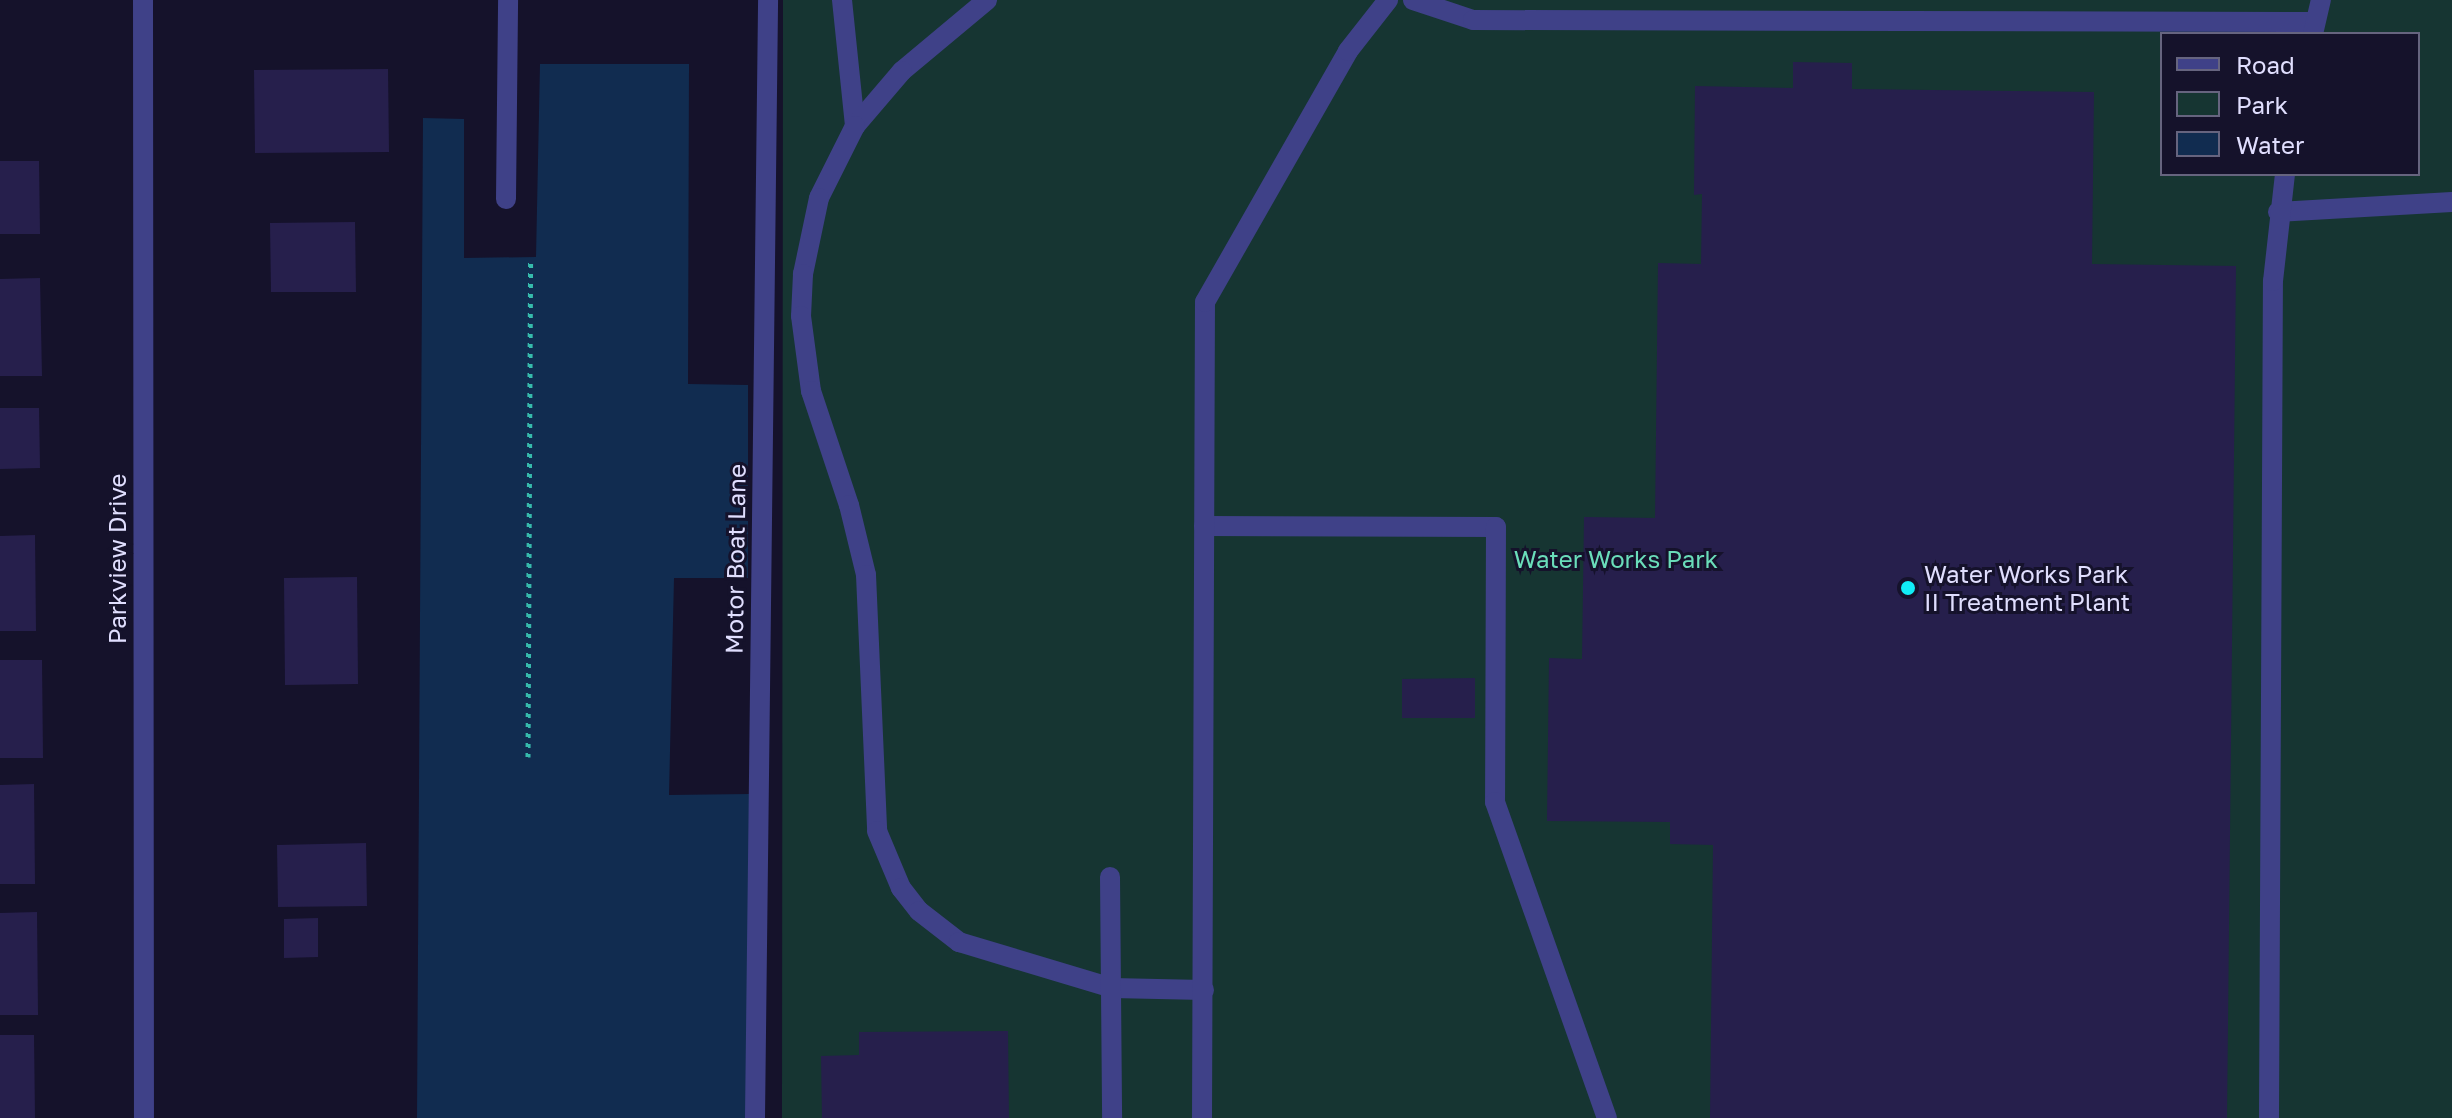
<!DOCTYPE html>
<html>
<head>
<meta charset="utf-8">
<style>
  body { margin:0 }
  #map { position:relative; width:2452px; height:1118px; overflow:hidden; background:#15122b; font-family:"Golos Text",sans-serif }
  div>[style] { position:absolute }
  .green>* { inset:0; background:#163532 }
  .water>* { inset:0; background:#112c50 }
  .building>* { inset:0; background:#261f4c }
  .path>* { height:5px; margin-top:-2.5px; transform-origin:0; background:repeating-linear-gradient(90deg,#36baab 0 4px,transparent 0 10px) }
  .minor>* { height:20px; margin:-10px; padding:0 10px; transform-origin:10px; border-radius:10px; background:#3f4188 }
  .dots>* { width:22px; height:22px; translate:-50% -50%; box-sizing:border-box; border:4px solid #15122b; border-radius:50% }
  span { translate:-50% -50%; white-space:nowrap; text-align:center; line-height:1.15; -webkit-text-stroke:6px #15122b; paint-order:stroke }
  .street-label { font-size:24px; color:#e0defe }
  .park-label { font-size:24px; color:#6addba }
  .poi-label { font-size:24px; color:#e0defe }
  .left { translate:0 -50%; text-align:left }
  .legend { position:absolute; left:2160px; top:32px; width:260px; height:144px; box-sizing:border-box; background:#15122b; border:2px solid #66647f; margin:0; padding:10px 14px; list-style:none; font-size:24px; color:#e0defe }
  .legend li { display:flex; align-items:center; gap:16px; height:40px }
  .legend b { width:40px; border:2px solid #66647f }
</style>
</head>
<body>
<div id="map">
  <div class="green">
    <div style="clip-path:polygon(evenodd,783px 0,2452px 0,2452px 1118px,782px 1118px,783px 0,2162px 34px,2418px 34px,2418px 174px,2162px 174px,2162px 34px)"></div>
  </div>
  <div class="water">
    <div style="clip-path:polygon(540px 64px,689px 64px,688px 384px,748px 385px,748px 578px,674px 578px,669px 795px,750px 794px,750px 1118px,417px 1118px,423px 118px,464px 119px,464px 258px,536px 257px)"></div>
  </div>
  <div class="building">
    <div style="clip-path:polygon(1793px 62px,1852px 63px,1852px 89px,2094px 92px,2092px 264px,2236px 266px,2227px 1118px,1710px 1118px,1713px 845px,1670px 844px,1670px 822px,1547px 821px,1549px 658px,1582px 659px,1584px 517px,1655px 518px,1658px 263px,1701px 264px,1702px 194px,1694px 195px,1695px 86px,1793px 88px)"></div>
    <div style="clip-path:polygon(388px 69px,389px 152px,255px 153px,254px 70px)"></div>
    <div style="clip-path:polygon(0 161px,39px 161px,40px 234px,0 234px)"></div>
    <div style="clip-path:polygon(355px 222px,356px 292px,271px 292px,270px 223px)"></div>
    <div style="clip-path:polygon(40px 278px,42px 376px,0 376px,0 279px)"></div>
    <div style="clip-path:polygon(0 408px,39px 408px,40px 468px,0 469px)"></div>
    <div style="clip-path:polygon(35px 535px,36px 631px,0 631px,0 536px)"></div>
    <div style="clip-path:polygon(357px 577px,358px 684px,285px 685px,284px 578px)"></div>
    <div style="clip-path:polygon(0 660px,42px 660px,43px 758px,0 758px)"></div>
    <div style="clip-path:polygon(1475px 678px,1475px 718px,1402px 718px,1402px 679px)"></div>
    <div style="clip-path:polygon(34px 784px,35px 884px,0 884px,0 785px)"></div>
    <div style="clip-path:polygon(366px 843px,367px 906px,278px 907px,277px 845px)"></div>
    <div style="clip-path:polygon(37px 912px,38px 1015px,0 1015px,0 913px)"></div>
    <div style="clip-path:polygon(318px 918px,318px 957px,284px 958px,284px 919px)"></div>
    <div style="clip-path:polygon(1008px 1031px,1009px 1118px,822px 1118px,821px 1056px,859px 1055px,859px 1032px)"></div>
    <div style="clip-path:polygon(0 1035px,34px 1035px,35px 1118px,0 1118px)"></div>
  </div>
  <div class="path">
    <div style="left:528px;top:757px;width:499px;rotate:-89.7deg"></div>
  </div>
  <div class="minor">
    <div style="left:143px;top:0;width:1118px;rotate:89.95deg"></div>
    <div style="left:842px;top:0;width:127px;rotate:84.1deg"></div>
    <div style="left:987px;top:0;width:111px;rotate:140.1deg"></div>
    <div style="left:902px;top:71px;width:72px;rotate:130.5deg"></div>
    <div style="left:855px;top:126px;width:80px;rotate:116.6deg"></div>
    <div style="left:819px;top:198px;width:78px;rotate:101.9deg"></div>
    <div style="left:803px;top:274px;width:42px;rotate:92.7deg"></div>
    <div style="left:801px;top:316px;width:76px;rotate:82.4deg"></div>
    <div style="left:811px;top:391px;width:120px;rotate:71.6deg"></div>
    <div style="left:849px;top:505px;width:72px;rotate:76.3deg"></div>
    <div style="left:866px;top:575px;width:256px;rotate:87.5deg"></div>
    <div style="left:877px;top:831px;width:62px;rotate:67.2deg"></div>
    <div style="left:901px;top:888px;width:29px;rotate:52deg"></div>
    <div style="left:919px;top:911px;width:51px;rotate:37.8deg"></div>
    <div style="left:959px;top:942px;width:160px;rotate:16.7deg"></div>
    <div style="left:1112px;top:988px;width:92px;rotate:1.2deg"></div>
    <div style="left:1413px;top:0;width:63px;rotate:18.4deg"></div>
    <div style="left:1473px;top:20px;width:842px;rotate:0.14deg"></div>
    <div style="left:2313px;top:34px;width:35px;rotate:-77deg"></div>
    <div style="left:506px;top:199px;width:199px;rotate:-89.4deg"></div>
    <div style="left:2278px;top:212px;width:174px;rotate:-3.3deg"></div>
    <div style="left:1204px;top:526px;width:292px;rotate:0.2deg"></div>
    <div style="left:1496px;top:527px;width:275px;rotate:90.2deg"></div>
    <div style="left:1495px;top:802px;width:335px;rotate:70.5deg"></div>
    <div style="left:1110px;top:877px;width:241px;rotate:89.5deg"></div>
    <div style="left:755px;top:1118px;width:1118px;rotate:-89.33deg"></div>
    <div style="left:1202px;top:1118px;width:816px;rotate:-89.79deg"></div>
    <div style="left:1205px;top:302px;width:289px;rotate:-60.3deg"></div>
    <div style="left:1348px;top:51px;width:65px;rotate:-51.9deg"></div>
    <div style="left:2269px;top:1118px;width:837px;rotate:-89.73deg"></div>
    <div style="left:2273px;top:281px;width:108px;rotate:-83.6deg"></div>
  </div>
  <div class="dots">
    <div style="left:1908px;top:588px;background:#11ecf6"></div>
  </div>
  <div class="street-label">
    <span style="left:117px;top:559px;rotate:-90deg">Parkview Drive</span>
    <span style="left:735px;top:559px;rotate:-89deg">Motor Boat Lane</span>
  </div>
  <div class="park-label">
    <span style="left:1616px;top:559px">Water Works Park</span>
  </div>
  <div class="poi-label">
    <span class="left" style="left:1924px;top:588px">Water Works Park<br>II Treatment Plant</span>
  </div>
  <ul class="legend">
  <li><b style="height:10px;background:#3f4188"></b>Road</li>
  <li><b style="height:22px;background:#163532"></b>Park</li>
  <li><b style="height:22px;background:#112c50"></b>Water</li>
  </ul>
</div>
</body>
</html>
